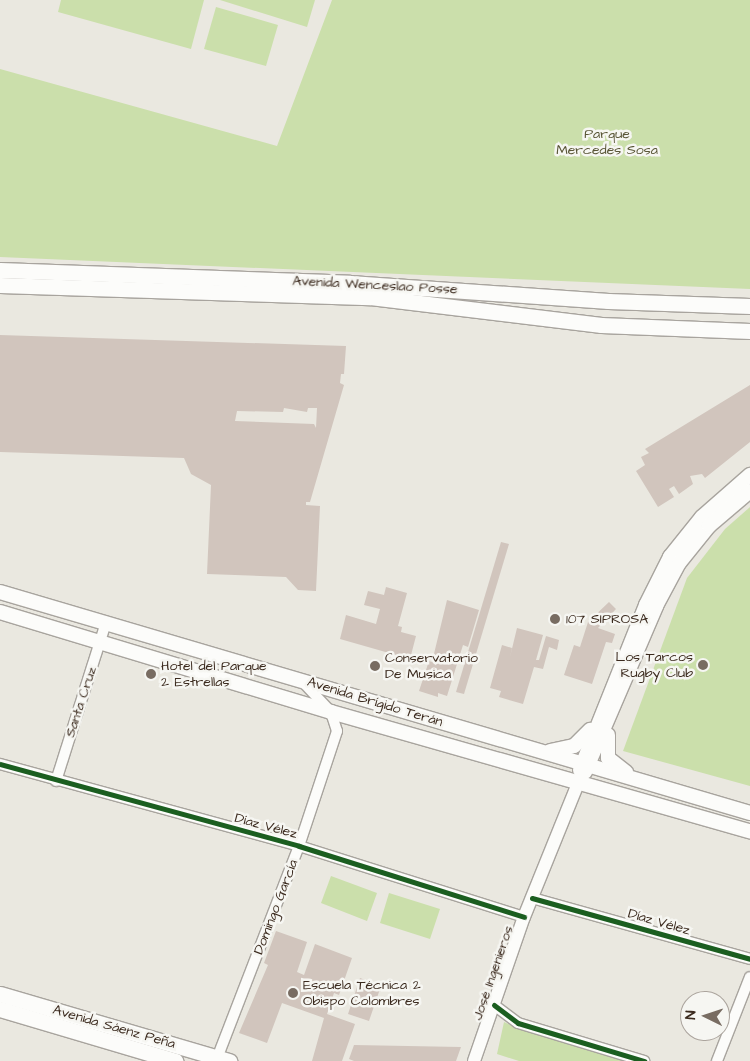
<!DOCTYPE html>
<html>
<head>
<meta charset="utf-8">
<style>
  body { margin:0 }
  #map { position:relative; width:750px; height:1061px; overflow:hidden; background:#eae8e0; font-family:"Architects Daughter",sans-serif }
  div>[style] { position:absolute }
  .green>* { inset:0; background:#cbdfab }
  .building>* { inset:0; background:#d1c5bd }
  .roads { filter:drop-shadow(1px 0 #a8a49e) drop-shadow(-1px 0 #a8a49e) drop-shadow(0 1px #a8a49e) drop-shadow(0 -1px #a8a49e) }
  .minor>* { height:10px; margin:-5px; padding:0 5px; transform-origin:5px; border-radius:5px; background:#fcfcfa }
  .tertiary>* { height:12px; margin:-6px; padding:0 6px; transform-origin:6px; border-radius:6px; background:#fcfcfa }
  .secondary>* { height:14px; margin:-7px; padding:0 7px; transform-origin:7px; border-radius:7px; background:#fcfcfa }
  .primary>* { height:15px; margin:-7.5px; padding:0 7.5px; transform-origin:7.5px; border-radius:7.5px; background:#fcfcfa }
  .cycleway>* { height:5px; margin:-2.5px; padding:0 2.5px; transform-origin:2.5px; border-radius:2.5px; background:#1b5e20 }
  .dots>* { width:14px; height:14px; translate:-50% -50%; box-sizing:border-box; border:2px solid #f6f6f2; border-radius:50% }
  span { translate:-50% -50%; white-space:nowrap; text-align:center; line-height:1.15; -webkit-text-stroke:5px #f6f6f2; paint-order:stroke }
  .park-label { font-size:14px; color:#595536 }
  .street-label { font-size:14px; color:#3b2a1e }
  .poi-label { font-size:14px; color:#3b2a1e }
  .left { translate:0 -50%; text-align:left }
  .right { translate:-100% -50%; text-align:right }
  .north { position:absolute; left:680px; top:991px; width:50px; height:50px; box-sizing:border-box; background:#f6f6f2; border:1px solid #aba49d; border-radius:50%; rotate:274deg; font-size:14px; font-weight:700; line-height:20px; text-align:center; color:#3b2a1e }
  .north::after { content:''; display:block; margin:auto; width:18px; height:22px; background:#786c62; clip-path:polygon(50% 0,100% 100%,50% 72%,0 100%) }
</style>
</head>
<body>
<div id="map">
  <div class="green">
    <div style="clip-path:polygon(61px 0,204px 0,191px 49px,58px 12px)"></div>
    <div style="clip-path:polygon(220px 0,315px 0,307px 27px)"></div>
    <div style="clip-path:polygon(332px 0,750px 0,750px 289px,0 257px,0 69px,277px 146px)"></div>
    <div style="clip-path:polygon(216px 7px,278px 25px,266px 66px,204px 49px)"></div>
    <div style="clip-path:polygon(750px 507px,750px 786px,623px 751px,687px 578px,725px 529px)"></div>
    <div style="clip-path:polygon(331px 876px,377px 893px,367px 921px,321px 903px)"></div>
    <div style="clip-path:polygon(389px 893px,440px 909px,430px 939px,380px 923px)"></div>
    <div style="clip-path:polygon(504px 1022px,515px 1027px,623px 1061px,519px 1061px,497px 1054px)"></div>
  </div>
  <div class="building">
    <div style="clip-path:polygon(evenodd,0 335px,346px 346px,344px 374px,341px 374px,340px 383px,344px 385px,310px 502px,306px 502px,306px 505px,320px 506px,316px 591px,298px 590px,286px 577px,207px 574px,211px 485px,191px 474px,184px 458px,0 452px,0 335px,284px 408px,307px 412px,308px 408px,317px 408px,316px 428px,314px 424px,235px 421px,237px 411px,283px 412px,284px 408px)"></div>
    <div style="clip-path:polygon(750px 385px,750px 442px,705px 478px,702px 474px,690px 476px,693px 484px,679px 494px,674px 486px,669px 489px,674px 497px,658px 507px,636px 471px,645px 465px,641px 457px,649px 453px,645px 449px)"></div>
    <div style="clip-path:polygon(501px 542px,509px 544px,464px 694px,456px 692px)"></div>
    <div style="clip-path:polygon(386px 587px,407px 593px,398px 626px,402px 627px,401px 632px,416px 636px,410px 659px,340px 639px,346px 615px,376px 624px,380px 609px,364px 605px,368px 591px,384px 595px)"></div>
    <div style="clip-path:polygon(447px 600px,479px 610px,468px 647px,463px 645px,447px 696px,438px 693px,438px 697px,419px 691px,429px 661px,432px 662px)"></div>
    <div style="clip-path:polygon(609px 602px,616px 609px,598px 628px,615px 634px,612px 643px,606px 642px,592px 684px,564px 675px,574px 645px,580px 647px,588px 622px)"></div>
    <div style="clip-path:polygon(517px 628px,543px 635px,536px 660px,539px 660px,546px 636px,559px 640px,557px 650px,549px 647px,543px 669px,534px 667px,523px 704px,499px 697px,501px 691px,490px 688px,502px 645px,512px 648px,510px 657px)"></div>
    <div style="clip-path:polygon(276px 931px,307px 942px,297px 972px,304px 975px,315px 944px,352px 958px,339px 995px,334px 993px,327px 1014px,355px 1024px,342px 1061px,312px 1061px,324px 1018px,282px 1003px,267px 1043px,239px 1033px,268px 965px,264px 963px)"></div>
    <div style="clip-path:polygon(360px 978px,381px 986px,369px 1021px,348px 1014px)"></div>
    <div style="clip-path:polygon(354px 1045px,461px 1047px,456px 1061px,354px 1061px,349px 1059px)"></div>
  </div>
  <div class="roads">
    <div class="minor">
      <div style="left:0;top:764px;width:310px;rotate:15.3deg"></div>
      <div style="left:299px;top:846px;width:236px;rotate:17.5deg"></div>
      <div style="left:56px;top:781px;width:167px;rotate:-72.5deg"></div>
      <div style="left:532px;top:898px;width:226px;rotate:15.6deg"></div>
      <div style="left:494px;top:1005px;width:30px;rotate:37deg"></div>
      <div style="left:518px;top:1023px;width:132px;rotate:16.8deg"></div>
      <div style="left:216px;top:1061px;width:230px;rotate:-68.9deg"></div>
      <div style="left:299px;top:846px;width:121px;rotate:-71.7deg"></div>
      <div style="left:337px;top:731px;width:20px;rotate:-108deg"></div>
      <div style="left:331px;top:712px;width:44px;rotate:-133.2deg"></div>
      <div style="left:717px;top:1061px;width:90px;rotate:-68.6deg"></div>
    </div>
    <div class="tertiary">
      <div style="left:474px;top:1061px;width:152px;rotate:-70.9deg"></div>
      <div style="left:524px;top:917px;width:147px;rotate:-68deg"></div>
    </div>
    <div class="secondary">
      <div style="left:0;top:592px;width:782px;rotate:16.42deg"></div>
      <div style="left:0;top:612px;width:346px;rotate:16.8deg"></div>
      <div style="left:331px;top:712px;width:436px;rotate:15.9deg"></div>
      <div style="left:608px;top:735px;width:23px;rotate:90deg"></div>
      <div style="left:608px;top:758px;width:23px;rotate:38deg"></div>
      <div style="left:550px;top:751px;width:25px;rotate:-12deg"></div>
      <div style="left:574px;top:746px;width:23px;rotate:-45deg"></div>
      <div style="left:580px;top:770px;width:178px;rotate:-68.2deg"></div>
      <div style="left:646px;top:605px;width:54px;rotate:-63.4deg"></div>
      <div style="left:670px;top:557px;width:51px;rotate:-51.3deg"></div>
      <div style="left:702px;top:517px;width:64px;rotate:-41.2deg"></div>
      <div style="left:585px;top:772px;width:181px;rotate:-66.8deg"></div>
      <div style="left:656px;top:606px;width:49px;rotate:-61.9deg"></div>
      <div style="left:679px;top:563px;width:48px;rotate:-51deg"></div>
      <div style="left:709px;top:526px;width:54px;rotate:-40.5deg"></div>
    </div>
    <div class="primary">
      <div style="left:0;top:270px;width:350px;rotate:2.1deg"></div>
      <div style="left:350px;top:283px;width:259px;rotate:4deg"></div>
      <div style="left:608px;top:301px;width:142px;rotate:2deg"></div>
      <div style="left:0;top:285px;width:370px;rotate:1.9deg"></div>
      <div style="left:370px;top:297px;width:233px;rotate:6.9deg"></div>
      <div style="left:601px;top:325px;width:149px;rotate:2.3deg"></div>
      <div style="left:0;top:994px;width:239px;rotate:16.3deg"></div>
      <div style="left:0;top:1009px;width:183px;rotate:16.5deg"></div>
    </div>
  </div>
  <div class="cycleway">
    <div style="left:0;top:764px;width:310px;rotate:15.3deg"></div>
    <div style="left:299px;top:846px;width:236px;rotate:17.5deg"></div>
    <div style="left:532px;top:898px;width:226px;rotate:15.6deg"></div>
    <div style="left:494px;top:1005px;width:30px;rotate:37deg"></div>
    <div style="left:518px;top:1023px;width:132px;rotate:16.8deg"></div>
  </div>
  <div class="dots">
    <div style="left:555px;top:619px;background:#786c62"></div>
    <div style="left:703px;top:665px;background:#786c62"></div>
    <div style="left:375px;top:666px;background:#786c62"></div>
    <div style="left:151px;top:674px;background:#786c62"></div>
    <div style="left:293px;top:993px;background:#786c62"></div>
  </div>
  <div class="park-label">
    <span style="left:607px;top:142px">Parque<br>Mercedes Sosa</span>
  </div>
  <div class="street-label">
    <span style="left:375px;top:285px;rotate:3deg">Avenida Wenceslao Posse</span>
    <span style="left:81px;top:702px;rotate:-72deg">Santa Cruz</span>
    <span style="left:375px;top:702px;rotate:17deg">Avenida Brígido Terán</span>
    <span style="left:266px;top:826px;rotate:15deg">Díaz Vélez</span>
    <span style="left:276px;top:907px;rotate:-69deg">Domingo García</span>
    <span style="left:659px;top:922px;rotate:16deg">Díaz Vélez</span>
    <span style="left:493px;top:973px;rotate:-71deg">José Ingenieros</span>
    <span style="left:114px;top:1027px;rotate:16deg">Avenida Sáenz Peña</span>
  </div>
  <div class="poi-label">
    <span class="left" style="left:566px;top:619px">107 SIPROSA</span>
    <span class="right" style="left:693px;top:665px">Los Tarcos<br>Rugby Club</span>
    <span class="left" style="left:385px;top:666px">Conservatorio<br>De Musica</span>
    <span class="left" style="left:161px;top:674px">Hotel del Parque<br>2 Estrellas</span>
    <span class="left" style="left:303px;top:993px">Escuela Técnica 2<br>Obispo Colombres</span>
  </div>
  <div class="north">N</div>
</div>
</body>
</html>
